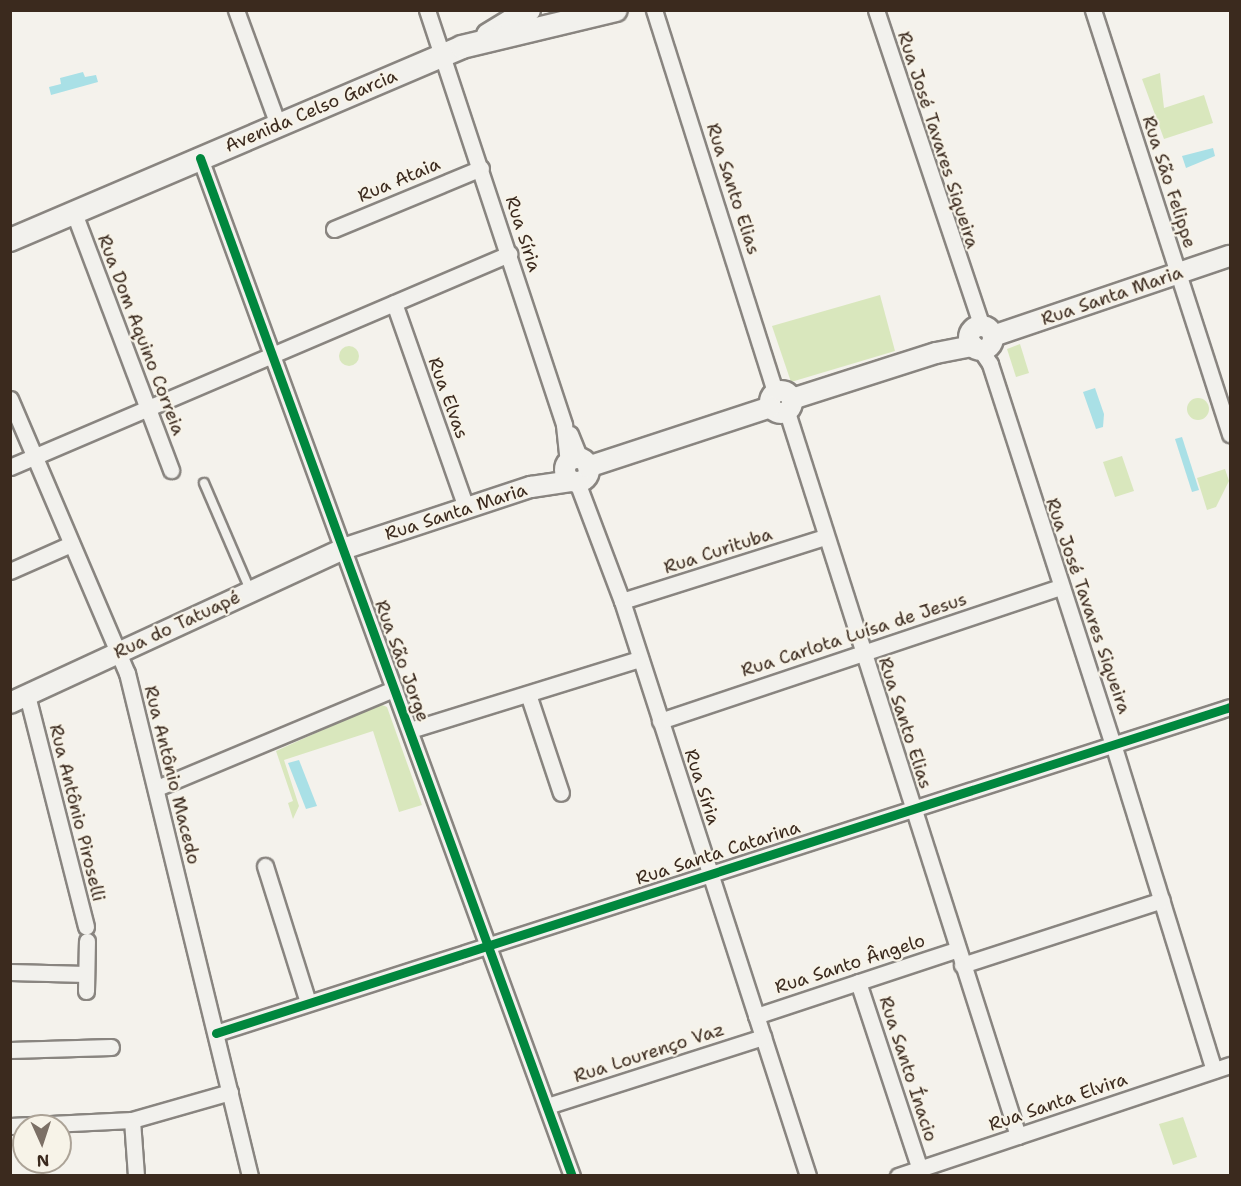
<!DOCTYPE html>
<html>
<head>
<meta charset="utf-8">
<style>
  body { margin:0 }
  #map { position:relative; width:1241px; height:1186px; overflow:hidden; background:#f4f2ec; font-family:"Shantell Sans",sans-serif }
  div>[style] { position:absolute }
  .green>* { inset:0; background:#d9e7bd }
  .round { border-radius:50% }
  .water>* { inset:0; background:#a9e0e6 }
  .roads { filter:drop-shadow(2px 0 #898580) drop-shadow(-2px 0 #898580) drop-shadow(0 2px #898580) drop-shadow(0 -2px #898580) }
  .service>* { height:8px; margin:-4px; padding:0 4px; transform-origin:4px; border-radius:4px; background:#f2f1ed }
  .minor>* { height:15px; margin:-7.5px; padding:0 7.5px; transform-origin:7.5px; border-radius:7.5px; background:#f2f1ed }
  .tertiary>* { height:20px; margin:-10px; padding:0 10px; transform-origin:10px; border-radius:10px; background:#f2f1ed }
  .tertiary>.ring { margin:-10px; padding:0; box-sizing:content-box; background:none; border:20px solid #f2f1ed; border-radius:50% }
  .secondary>* { height:22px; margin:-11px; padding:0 11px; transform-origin:11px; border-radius:11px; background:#f2f1ed }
  .cycleway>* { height:9px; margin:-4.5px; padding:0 4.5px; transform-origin:4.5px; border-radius:4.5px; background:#00873e }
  span { translate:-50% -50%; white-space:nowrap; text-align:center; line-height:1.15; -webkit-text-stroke:4.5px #f7f3e8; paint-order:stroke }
  .street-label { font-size:18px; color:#3b2a1e }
  .frame { position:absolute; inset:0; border:12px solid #3b2a1e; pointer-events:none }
  .north { position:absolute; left:12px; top:1114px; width:60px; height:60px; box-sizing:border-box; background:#f7f3e8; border:2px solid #aca397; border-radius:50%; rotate:177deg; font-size:16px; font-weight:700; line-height:24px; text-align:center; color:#3b2a1e }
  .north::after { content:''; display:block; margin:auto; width:21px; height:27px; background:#7c7066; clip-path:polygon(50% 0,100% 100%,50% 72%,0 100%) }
</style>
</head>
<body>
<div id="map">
  <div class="green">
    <div style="clip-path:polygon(1160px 73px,1164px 108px,1204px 95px,1213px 123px,1164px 139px,1142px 79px)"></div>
    <div style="clip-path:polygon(880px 295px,895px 351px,791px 382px,772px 326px)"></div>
    <div style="clip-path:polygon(1020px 344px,1029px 373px,1016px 377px,1007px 349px)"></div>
    <div class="round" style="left:339px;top:346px;width:20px;height:20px"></div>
    <div class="round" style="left:1187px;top:398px;width:22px;height:22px"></div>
    <div style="clip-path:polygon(1122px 456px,1134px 491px,1115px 497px,1103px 462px)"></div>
    <div style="clip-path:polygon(1225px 469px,1229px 481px,1216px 507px,1207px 510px,1197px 478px)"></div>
    <div style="clip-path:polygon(380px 704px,387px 707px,422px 805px,399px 812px,373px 731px,284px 760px,299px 806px,293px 819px,288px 803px,293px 801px,276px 751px)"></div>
    <div style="clip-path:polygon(1183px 1117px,1197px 1157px,1173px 1165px,1159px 1124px)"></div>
  </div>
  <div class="water">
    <div style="clip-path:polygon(83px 72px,85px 77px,96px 75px,98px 82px,51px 95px,49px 87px,61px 84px,60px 78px)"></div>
    <div style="clip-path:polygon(1213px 148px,1215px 156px,1186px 168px,1182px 156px)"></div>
    <div style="clip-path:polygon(1095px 388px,1104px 414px,1103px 427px,1096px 429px,1083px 392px)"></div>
    <div style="clip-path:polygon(1182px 437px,1199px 490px,1192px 492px,1175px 439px)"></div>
    <div style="clip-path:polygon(299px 760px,317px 806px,306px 809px,288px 763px)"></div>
  </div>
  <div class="roads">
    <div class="service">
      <div style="left:204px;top:483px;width:116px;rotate:66.7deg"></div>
    </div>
    <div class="minor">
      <div style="left:236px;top:10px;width:122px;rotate:69.9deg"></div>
      <div style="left:427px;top:10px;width:437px;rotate:71.7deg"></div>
      <div style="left:564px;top:425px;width:38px;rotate:84deg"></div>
      <div style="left:654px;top:10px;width:401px;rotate:72.4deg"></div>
      <div style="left:876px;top:10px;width:333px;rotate:71.5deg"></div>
      <div style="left:1093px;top:10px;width:446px;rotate:72.1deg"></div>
      <div style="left:200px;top:158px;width:1084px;rotate:69.93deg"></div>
      <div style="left:74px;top:213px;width:275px;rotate:69.3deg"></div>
      <div style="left:334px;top:229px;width:159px;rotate:-22.5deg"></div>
      <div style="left:394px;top:303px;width:216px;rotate:70.6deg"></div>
      <div style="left:980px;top:349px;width:18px;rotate:56deg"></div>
      <div style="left:990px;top:364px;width:399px;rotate:72.1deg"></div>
      <div style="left:1113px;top:744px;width:341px;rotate:72.8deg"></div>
      <div style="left:10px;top:399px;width:298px;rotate:66.9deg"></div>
      <div style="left:127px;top:673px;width:518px;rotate:76.26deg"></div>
      <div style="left:787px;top:412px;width:760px;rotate:72.3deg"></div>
      <div style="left:570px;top:434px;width:27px;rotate:68deg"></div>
      <div style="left:10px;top:467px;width:543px;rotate:-23.12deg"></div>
      <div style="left:577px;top:482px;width:127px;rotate:69.3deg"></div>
      <div style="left:622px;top:601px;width:604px;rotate:72.07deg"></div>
      <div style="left:10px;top:571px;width:67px;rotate:-23.9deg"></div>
      <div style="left:622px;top:601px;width:213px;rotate:-17.5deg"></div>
      <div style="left:528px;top:694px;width:104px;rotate:71.6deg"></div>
      <div style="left:27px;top:695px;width:239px;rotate:75.7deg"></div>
      <div style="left:660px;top:721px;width:422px;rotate:-18.5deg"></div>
      <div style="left:410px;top:730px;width:241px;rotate:-17.2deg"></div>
      <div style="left:157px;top:788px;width:257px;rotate:-22.7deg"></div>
      <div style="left:265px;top:866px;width:143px;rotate:72.5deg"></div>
      <div style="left:962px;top:965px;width:210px;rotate:-18deg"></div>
      <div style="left:10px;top:972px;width:76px;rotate:1.5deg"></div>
      <div style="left:858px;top:982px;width:197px;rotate:71.7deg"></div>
      <div style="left:86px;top:991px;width:50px;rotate:-88.9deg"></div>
      <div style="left:756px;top:1016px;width:211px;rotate:-18.3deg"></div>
      <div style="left:216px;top:1033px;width:1065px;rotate:-17.82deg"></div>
      <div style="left:10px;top:1050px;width:101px;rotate:-1.7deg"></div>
      <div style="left:547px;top:1106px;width:227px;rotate:-17.7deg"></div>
      <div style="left:132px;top:1120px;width:56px;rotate:85.9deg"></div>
      <div style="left:10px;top:1126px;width:122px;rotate:-2.8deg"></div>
      <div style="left:132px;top:1120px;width:102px;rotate:-15.9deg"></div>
      <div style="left:898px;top:1176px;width:350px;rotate:-18.5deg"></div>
    </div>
    <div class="tertiary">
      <div class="ring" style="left:969px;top:326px;width:4px;height:4px"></div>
      <div style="left:993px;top:336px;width:250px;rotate:-18.7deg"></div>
      <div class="ring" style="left:770px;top:391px;width:2px;height:2px"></div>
      <div style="left:792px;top:399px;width:151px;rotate:-17.7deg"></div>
      <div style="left:936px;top:353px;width:38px;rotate:-11deg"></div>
      <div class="ring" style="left:565px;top:458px;width:4px;height:4px"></div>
      <div style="left:588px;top:467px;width:192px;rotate:-18.2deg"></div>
      <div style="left:10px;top:703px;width:367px;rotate:-24.8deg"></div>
      <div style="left:343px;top:549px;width:198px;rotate:-18.3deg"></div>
      <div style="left:531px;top:487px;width:40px;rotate:-8.5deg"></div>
    </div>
    <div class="secondary">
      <div style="left:488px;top:35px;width:48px;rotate:-31.4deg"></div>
      <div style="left:10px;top:240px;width:491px;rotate:-23.1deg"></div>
      <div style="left:462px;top:47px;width:158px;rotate:-13.5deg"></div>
    </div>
  </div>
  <div class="cycleway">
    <div style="left:200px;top:158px;width:1084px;rotate:69.93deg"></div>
    <div style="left:216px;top:1033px;width:1065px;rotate:-17.82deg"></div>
  </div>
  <div class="street-label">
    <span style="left:311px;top:111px;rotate:-23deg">Avenida Celso Garcia</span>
    <span style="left:938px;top:140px;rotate:72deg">Rua José Tavares Siqueira</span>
    <span style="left:399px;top:180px;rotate:-23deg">Rua Ataia</span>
    <span style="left:1169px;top:182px;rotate:72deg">Rua São Felippe</span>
    <span style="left:733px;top:189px;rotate:72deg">Rua Santo Elias</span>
    <span style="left:523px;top:234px;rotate:72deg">Rua Síria</span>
    <span style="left:1112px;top:296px;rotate:-19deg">Rua Santa Maria</span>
    <span style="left:141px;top:335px;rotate:69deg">Rua Dom Aquino Correia</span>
    <span style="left:448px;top:398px;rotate:70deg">Rua Elvas</span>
    <span style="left:456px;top:512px;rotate:-18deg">Rua Santa Maria</span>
    <span style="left:718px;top:551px;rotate:-18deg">Rua Curituba</span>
    <span style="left:1088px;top:606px;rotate:71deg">Rua José Tavares Siqueira</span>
    <span style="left:177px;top:625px;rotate:-25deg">Rua do Tatuapé</span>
    <span style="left:854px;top:635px;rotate:-18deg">Rua Carlota Luísa de Jesus</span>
    <span style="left:402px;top:661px;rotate:70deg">Rua São Jorge</span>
    <span style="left:905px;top:723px;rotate:72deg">Rua Santo Elias</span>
    <span style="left:172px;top:775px;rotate:76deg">Rua Antônio Macedo</span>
    <span style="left:702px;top:787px;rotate:72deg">Rua Síria</span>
    <span style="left:77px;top:813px;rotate:76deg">Rua Antônio Piroselli</span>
    <span style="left:718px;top:853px;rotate:-18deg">Rua Santa Catarina</span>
    <span style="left:850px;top:964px;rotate:-18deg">Rua Santo Ângelo</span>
    <span style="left:649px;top:1053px;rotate:-18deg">Rua Lourenço Vaz</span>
    <span style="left:908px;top:1069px;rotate:72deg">Rua Santo Ínacio</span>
    <span style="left:1058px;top:1102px;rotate:-19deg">Rua Santa Elvira</span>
  </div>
  <div class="frame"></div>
  <div class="north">N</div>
</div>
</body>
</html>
